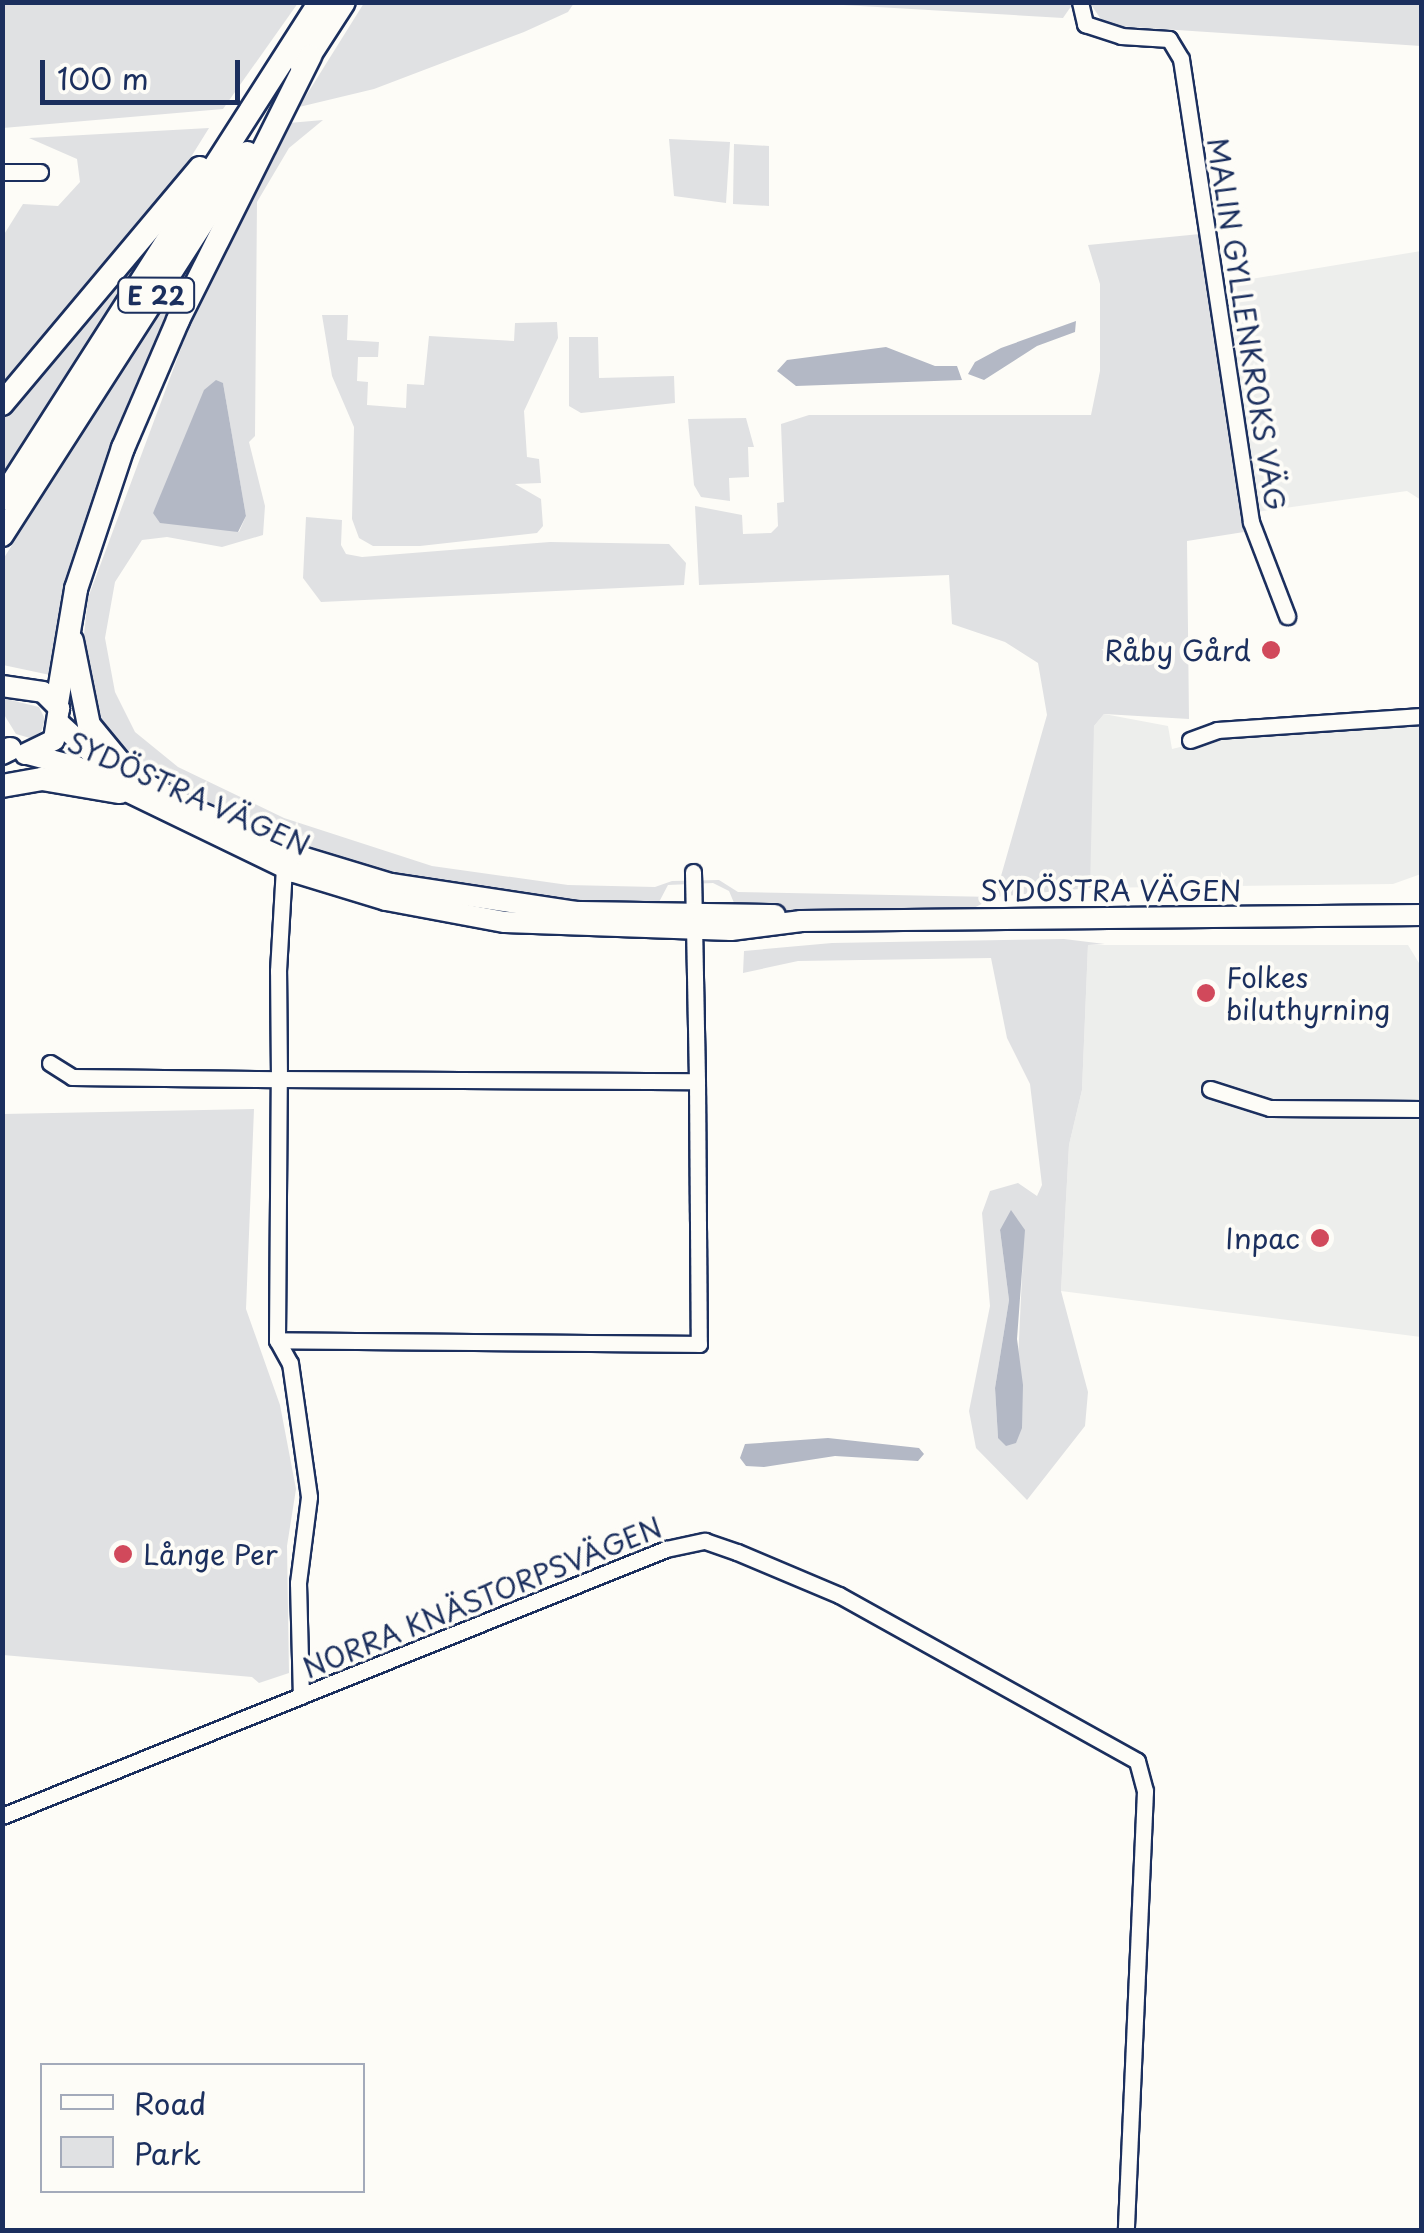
<!DOCTYPE html>
<html>
<head>
<meta charset="utf-8">
<style>
  body { margin:0 }
  #map { position:relative; width:1424px; height:2233px; overflow:hidden; background:#fdfcf7; font-family:"Playpen Sans",sans-serif }
  div>[style] { position:absolute }
  .built>* { inset:0; background:#edeeec }
  .green>* { inset:0; background:#e0e1e3 }
  .water>* { inset:0; background:#b3b8c5 }
  .roads { filter:drop-shadow(2px 0 #1b2f5e) drop-shadow(-2px 0 #1b2f5e) drop-shadow(0 2px #1b2f5e) drop-shadow(0 -2px #1b2f5e) }
  .minor>* { height:15px; margin:-7.5px; padding:0 7.5px; transform-origin:7.5px; border-radius:7.5px; background:#fdfcf7 }
  .major>* { height:20px; margin:-10px; padding:0 10px; transform-origin:10px; border-radius:10px; background:#fdfcf7 }
  .highway>* { height:22px; margin:-11px; padding:0 11px; transform-origin:11px; border-radius:11px; background:#fdfcf7 }
  .dots>* { width:28px; height:28px; translate:-50% -50%; box-sizing:border-box; border:5px solid #fdfcf7; border-radius:50% }
  span { translate:-50% -50%; white-space:nowrap; text-align:center; line-height:1.15; -webkit-text-stroke:8px #fdfcf7; paint-order:stroke }
  .shield-label span { padding:2px 8px; background:#fdfcf7; border:2px solid; border-radius:8px; -webkit-text-stroke-width:0 }
  .shield-label { font-size:25px; color:#1b2f5e; font-weight:700 }
  .street-label { font-size:28px; color:#1b2f5e }
  .poi-label { font-size:28px; color:#1b2f5e }
  .right { translate:-100% -50%; text-align:right }
  .left { translate:0 -50%; text-align:left }
  .frame { position:absolute; inset:0; border:5px solid #1b2f5e; pointer-events:none }
  .legend { position:absolute; left:40px; top:2063px; width:325px; height:130px; box-sizing:border-box; background:#fdfcf7; border:2px solid #a3aaba; margin:0; padding:12px 18px; list-style:none; font-size:30px; color:#1b2f5e }
  .legend li { display:flex; align-items:center; gap:20px; height:50px }
  .legend b { width:50px; border:2px solid #a3aaba }
  .scale { position:absolute; left:40px; top:60px; width:200px; height:45px; box-sizing:border-box; border:5px solid #1b2f5e; border-top:0; padding-left:12px; font-size:30px; line-height:35px; white-space:nowrap; color:#1b2f5e; -webkit-text-stroke:8px #fdfcf7; paint-order:stroke }
</style>
</head>
<body>
<div id="map">
  <div class="built">
    <div style="clip-path:polygon(1421px 251px,1421px 500px,1407px 491px,1256px 512px,1221px 284px)"></div>
    <div style="clip-path:polygon(1104px 714px,1168px 726px,1172px 749px,1217px 738px,1421px 726px,1421px 874px,1393px 884px,1090px 888px,1089px 770px,1094px 726px)"></div>
    <div style="clip-path:polygon(1088px 945px,1408px 945px,1422px 968px,1421px 1337px,1061px 1291px,1069px 1145px,1082px 1090px)"></div>
  </div>
  <div class="green">
    <div style="clip-path:polygon(1074px 2px,1063px 18px,809px 3px)"></div>
    <div style="clip-path:polygon(2px 3px,3px 2px,298px 3px,223px 109px,3px 128px)"></div>
    <div style="clip-path:polygon(364px 3px,364px 2px,574px 3px,568px 12px,524px 32px,374px 89px,299px 107px)"></div>
    <div style="clip-path:polygon(1090px 3px,1421px 3px,1421px 46px,1116px 26px,1102px 21px)"></div>
    <div style="clip-path:polygon(evenodd,323px 120px,289px 148px,257px 202px,255px 436px,249px 442px,265px 506px,263px 535px,222px 547px,167px 537px,142px 540px,115px 582px,105px 638px,115px 692px,135px 732px,178px 767px,284px 818px,432px 866px,568px 885px,655px 887px,672px 881px,719px 880px,738px 892px,995px 897px,1047px 715px,1038px 663px,1005px 642px,952px 624px,949px 575px,699px 585px,695px 506px,742px 515px,743px 534px,771px 533px,778px 526px,777px 503px,784px 502px,781px 424px,809px 415px,1091px 415px,1100px 371px,1100px 284px,1088px 245px,1200px 234px,1244px 532px,1187px 541px,1189px 719px,1104px 714px,1094px 726px,1090px 888px,995px 897px,968px 911px,788px 913px,737px 910px,729px 891px,713px 883px,668px 885px,658px 904px,589px 906px,412px 882px,285px 842px,124px 759px,99px 727px,82px 653px,88px 598px,208px 276px,289px 123px,323px 120px,223px 383px,246px 516px,239px 532px,153px 513px,223px 383px)"></div>
    <div style="clip-path:polygon(209px 128px,168px 194px,3px 387px,3px 236px,23px 204px,58px 206px,80px 182px,77px 159px,29px 138px)"></div>
    <div style="clip-path:polygon(669px 139px,730px 142px,726px 203px,674px 196px)"></div>
    <div style="clip-path:polygon(734px 144px,769px 146px,769px 206px,733px 204px)"></div>
    <div style="clip-path:polygon(147px 246px,149px 248px,3px 475px,3px 412px)"></div>
    <div style="clip-path:polygon(189px 264px,65px 603px,50px 675px,3px 665px,2px 561px)"></div>
    <div style="clip-path:polygon(322px 315px,348px 315px,347px 340px,379px 342px,378px 357px,358px 357px,357px 381px,368px 382px,367px 405px,406px 408px,407px 384px,424px 385px,429px 336px,514px 341px,515px 323px,557px 322px,558px 338px,524px 411px,527px 457px,539px 459px,541px 483px,515px 484px,541px 499px,543px 526px,537px 533px,420px 546px,373px 546px,359px 538px,352px 519px,354px 427px,332px 376px)"></div>
    <div style="clip-path:polygon(569px 337px,598px 337px,599px 378px,674px 376px,675px 403px,581px 413px,569px 406px)"></div>
    <div style="clip-path:polygon(746px 418px,754px 447px,748px 447px,749px 477px,729px 478px,730px 501px,701px 497px,694px 485px,688px 419px)"></div>
    <div style="clip-path:polygon(306px 517px,342px 520px,341px 545px,346px 554px,362px 557px,550px 542px,669px 544px,686px 563px,684px 585px,321px 602px,303px 578px)"></div>
    <div style="clip-path:polygon(2px 698px,39px 707px,45px 719px,41px 732px,30px 738px,16px 734px,3px 713px)"></div>
    <div style="clip-path:polygon(evenodd,1064px 939px,1105px 944px,1088px 945px,1082px 1090px,1069px 1145px,1061px 1291px,1088px 1392px,1085px 1426px,1027px 1500px,976px 1448px,969px 1411px,990px 1306px,982px 1213px,990px 1191px,1018px 1183px,1037px 1196px,1042px 1185px,1030px 1084px,1007px 1038px,991px 958px,798px 961px,743px 973px,744px 951px,832px 943px,1064px 939px,1000px 1230px,1023px 1254px,1018px 1361px,998px 1438px,995px 1388px,1009px 1300px,1000px 1230px)"></div>
    <div style="clip-path:polygon(254px 1109px,246px 1309px,280px 1405px,296px 1489px,287px 1546px,289px 1673px,259px 1683px,252px 1677px,3px 1655px,3px 1114px)"></div>
  </div>
  <div class="water">
    <div style="clip-path:polygon(1076px 321px,1075px 332px,1037px 346px,984px 380px,968px 374px,975px 362px,1001px 348px)"></div>
    <div style="clip-path:polygon(886px 347px,935px 366px,957px 366px,962px 380px,796px 386px,777px 371px,787px 360px)"></div>
    <div style="clip-path:polygon(216px 380px,223px 383px,246px 516px,238px 532px,160px 523px,153px 513px,204px 390px)"></div>
    <div style="clip-path:polygon(1011px 1210px,1025px 1230px,1017px 1339px,1023px 1385px,1022px 1428px,1016px 1443px,1006px 1446px,998px 1438px,995px 1388px,1009px 1300px,1000px 1230px)"></div>
    <div style="clip-path:polygon(828px 1438px,919px 1448px,924px 1454px,918px 1461px,835px 1456px,764px 1467px,746px 1466px,740px 1458px,745px 1444px)"></div>
  </div>
  <div class="roads">
    <div class="minor">
      <div style="left:1080px;top:2px;width:23px;rotate:77deg"></div>
      <div style="left:1085px;top:24px;width:38px;rotate:18deg"></div>
      <div style="left:1121px;top:36px;width:48px;rotate:3.6deg"></div>
      <div style="left:1169px;top:39px;width:23px;rotate:59deg"></div>
      <div style="left:1181px;top:59px;width:468px;rotate:81.4deg"></div>
      <div style="left:1251px;top:522px;width:101px;rotate:69deg"></div>
      <div style="left:2px;top:172px;width:38px"></div>
      <div style="left:1190px;top:740px;width:29px;rotate:-20deg"></div>
      <div style="left:1217px;top:730px;width:205px;rotate:-3.9deg"></div>
      <div style="left:693px;top:872px;width:209px;rotate:88.9deg"></div>
      <div style="left:50px;top:1063px;width:26px;rotate:32deg"></div>
      <div style="left:72px;top:1077px;width:207px;rotate:0.6deg"></div>
      <div style="left:279px;top:1079px;width:418px;rotate:0.3deg"></div>
      <div style="left:697px;top:1081px;width:263px;rotate:89.6deg"></div>
      <div style="left:699px;top:1344px;width:422px;rotate:-179.5deg"></div>
      <div style="left:277px;top:1340px;width:261px;rotate:-89.6deg"></div>
      <div style="left:279px;top:1079px;width:108px;rotate:-90.5deg"></div>
      <div style="left:278px;top:971px;width:103px;rotate:-86.7deg"></div>
      <div style="left:1210px;top:1089px;width:63px;rotate:17.6deg"></div>
      <div style="left:1270px;top:1108px;width:152px;rotate:0.4deg"></div>
      <div style="left:277px;top:1340px;width:26px;rotate:61deg"></div>
      <div style="left:290px;top:1363px;width:135px;rotate:81.9deg"></div>
      <div style="left:309px;top:1497px;width:87px;rotate:97.3deg"></div>
      <div style="left:298px;top:1583px;width:113px;rotate:88.5deg"></div>
      <div style="left:2px;top:1816px;width:716px;rotate:-21.91deg"></div>
      <div style="left:666px;top:1549px;width:40px;rotate:-12deg"></div>
      <div style="left:705px;top:1541px;width:34px;rotate:19deg"></div>
      <div style="left:737px;top:1552px;width:111px;rotate:22.9deg"></div>
      <div style="left:839px;top:1595px;width:341px;rotate:29.1deg"></div>
      <div style="left:1137px;top:1761px;width:31px;rotate:75deg"></div>
      <div style="left:1145px;top:1791px;width:439px;rotate:92.5deg"></div>
    </div>
    <div class="major">
      <div style="left:2px;top:686px;width:41px;rotate:8.3deg"></div>
      <div style="left:43px;top:692px;width:23px;rotate:45deg"></div>
      <div style="left:59px;top:708px;width:32px;rotate:99deg"></div>
      <div style="left:54px;top:740px;width:32px;rotate:154deg"></div>
      <div style="left:60px;top:724px;width:50px;rotate:42.6deg"></div>
      <div style="left:97px;top:758px;width:115px;rotate:27.9deg"></div>
      <div style="left:199px;top:812px;width:112px;rotate:23.6deg"></div>
      <div style="left:302px;top:857px;width:93px;rotate:16.9deg"></div>
      <div style="left:391px;top:884px;width:187px;rotate:8.6deg"></div>
      <div style="left:576px;top:912px;width:199px;rotate:0.9deg"></div>
      <div style="left:28px;top:754px;width:51px;rotate:14.9deg"></div>
      <div style="left:77px;top:767px;width:241px;rotate:25.8deg"></div>
      <div style="left:294px;top:872px;width:96px;rotate:16.9deg"></div>
      <div style="left:386px;top:900px;width:121px;rotate:10.5deg"></div>
      <div style="left:505px;top:922px;width:226px;rotate:2deg"></div>
      <div style="left:731px;top:930px;width:71px;rotate:-7.3deg"></div>
      <div style="left:801px;top:921px;width:621px;rotate:-0.55deg"></div>
    </div>
    <div class="highway">
      <div style="left:302px;top:67px;width:77px;rotate:-57.1deg"></div>
      <div style="left:2px;top:404px;width:308px;rotate:-50deg"></div>
      <div style="left:2px;top:499px;width:590px;rotate:-57.39deg"></div>
      <div style="left:2px;top:535px;width:454px;rotate:-57.3deg"></div>
      <div style="left:72px;top:641px;width:86px;rotate:78.6deg"></div>
      <div style="left:89px;top:725px;width:66px;rotate:50.5deg"></div>
      <div style="left:57px;top:703px;width:116px;rotate:-80.5deg"></div>
      <div style="left:76px;top:589px;width:149px;rotate:-71.6deg"></div>
      <div style="left:123px;top:448px;width:139px;rotate:-66.7deg"></div>
      <div style="left:178px;top:320px;width:295px;rotate:-63.4deg"></div>
      <div style="left:2px;top:753px;width:9px;rotate:-27deg"></div>
      <div style="left:2px;top:786px;width:41px;rotate:-9.9deg"></div>
      <div style="left:42px;top:779px;width:79px;rotate:9.5deg"></div>
    </div>
  </div>
  <div class="dots">
    <div style="left:1271px;top:650px;background:#d1495b"></div>
    <div style="left:1206px;top:993px;background:#d1495b"></div>
    <div style="left:1320px;top:1238px;background:#d1495b"></div>
    <div style="left:123px;top:1554px;background:#d1495b"></div>
  </div>
  <div class="shield-label">
    <span style="left:156px;top:295px">E 22</span>
  </div>
  <div class="street-label">
    <span style="left:1247px;top:324px;rotate:81deg">MALIN GYLLENKROKS VÄG</span>
    <span style="left:189px;top:793px;rotate:24deg">SYDÖSTRA VÄGEN</span>
    <span style="left:1111px;top:890px">SYDÖSTRA VÄGEN</span>
    <span style="left:482px;top:1597px;rotate:-22deg">NORRA KNÄSTORPSVÄGEN</span>
  </div>
  <div class="poi-label">
    <span class="right" style="left:1251px;top:650px">Råby Gård</span>
    <span class="left" style="left:1226px;top:993px">Folkes<br>biluthyrning</span>
    <span class="right" style="left:1300px;top:1238px">Inpac</span>
    <span class="left" style="left:143px;top:1554px">Långe Per</span>
  </div>
  <div class="frame"></div>
  <ul class="legend">
  <li><b style="height:12px;background:#fdfcf7"></b>Road</li>
  <li><b style="height:28px;background:#e0e1e3"></b>Park</li>
  </ul>
  <div class="scale">100 m</div>
</div>
</body>
</html>
